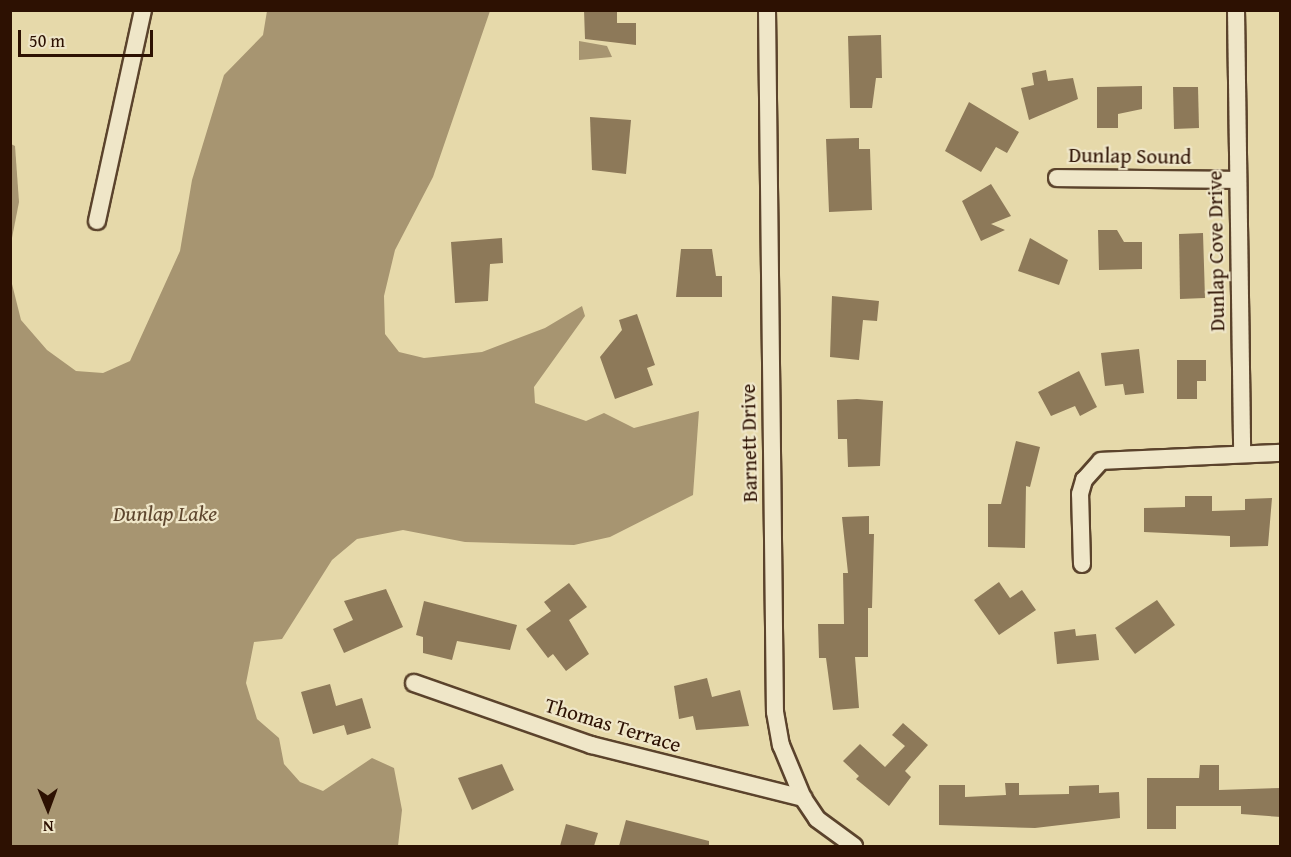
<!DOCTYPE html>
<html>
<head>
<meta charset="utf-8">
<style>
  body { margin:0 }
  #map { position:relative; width:1291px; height:857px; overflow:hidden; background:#e6d9aa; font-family:"Gentium Book Plus",serif }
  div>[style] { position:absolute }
  .water>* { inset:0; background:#a79571 }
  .building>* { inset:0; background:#8d7959 }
  .roads { filter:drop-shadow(2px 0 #5b432c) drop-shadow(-2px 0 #5b432c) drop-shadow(0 2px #5b432c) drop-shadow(0 -2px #5b432c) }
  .street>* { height:16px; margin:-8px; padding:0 8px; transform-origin:8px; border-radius:8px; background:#efe6c8 }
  span { translate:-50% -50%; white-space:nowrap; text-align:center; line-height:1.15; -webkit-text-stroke:4.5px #efe6c8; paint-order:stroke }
  .street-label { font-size:21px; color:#2d1102 }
  .water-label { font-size:22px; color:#5e462e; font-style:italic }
  .frame { position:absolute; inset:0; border:12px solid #2d1102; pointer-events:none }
  .north { position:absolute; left:18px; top:779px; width:60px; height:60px; -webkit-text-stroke:4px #efe6c8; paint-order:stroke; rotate:179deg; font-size:16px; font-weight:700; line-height:24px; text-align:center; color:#2d1102 }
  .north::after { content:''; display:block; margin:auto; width:21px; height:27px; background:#2d1102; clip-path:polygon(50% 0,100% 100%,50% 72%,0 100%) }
  .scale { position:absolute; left:18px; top:30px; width:135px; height:27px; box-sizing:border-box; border:3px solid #2d1102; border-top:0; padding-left:8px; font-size:18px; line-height:21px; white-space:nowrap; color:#2d1102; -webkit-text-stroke:4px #efe6c8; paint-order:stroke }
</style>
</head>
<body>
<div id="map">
  <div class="water">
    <div style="clip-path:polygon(267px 11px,490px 11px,433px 177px,395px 250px,384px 296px,385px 334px,399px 352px,424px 358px,482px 352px,545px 328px,582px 306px,585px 316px,534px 387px,535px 403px,586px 421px,604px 413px,634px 428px,699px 411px,693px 495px,610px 537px,574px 545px,465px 542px,403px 530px,357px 539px,332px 560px,282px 639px,254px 642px,246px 683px,257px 719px,279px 738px,284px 764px,300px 782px,323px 791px,372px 758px,394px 768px,402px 810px,398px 846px,11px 846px,11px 280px,21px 320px,47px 350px,76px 371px,103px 373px,130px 361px,180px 251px,192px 180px,224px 75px,263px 35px)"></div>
    <div style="clip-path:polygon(579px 41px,607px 46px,612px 57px,579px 60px)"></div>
    <div style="clip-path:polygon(11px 144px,15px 146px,19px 202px,11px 243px)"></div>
  </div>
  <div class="building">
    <div style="clip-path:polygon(584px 10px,617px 10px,617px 23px,636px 23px,636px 45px,585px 39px)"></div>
    <div style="clip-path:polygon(881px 35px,882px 78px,876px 78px,872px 108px,850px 108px,848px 36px)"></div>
    <div style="clip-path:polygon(1046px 70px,1048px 81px,1073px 78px,1078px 99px,1029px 120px,1021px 88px,1034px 85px,1032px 73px)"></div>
    <div style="clip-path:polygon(1142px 86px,1142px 109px,1118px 114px,1118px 128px,1097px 128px,1097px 87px)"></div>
    <div style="clip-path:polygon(1173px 87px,1198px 87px,1199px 128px,1174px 129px)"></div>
    <div style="clip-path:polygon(969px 102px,1019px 132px,1007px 153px,996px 147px,981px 172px,945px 151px)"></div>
    <div style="clip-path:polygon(590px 117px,631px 120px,626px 174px,592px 170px)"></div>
    <div style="clip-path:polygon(859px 138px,859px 149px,870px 149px,872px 210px,829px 212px,826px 139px)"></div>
    <div style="clip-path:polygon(991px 184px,1011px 216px,991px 224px,1005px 230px,981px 241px,962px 201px)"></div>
    <div style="clip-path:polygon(1098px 230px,1117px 230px,1124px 242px,1142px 242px,1142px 269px,1099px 270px)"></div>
    <div style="clip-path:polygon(1203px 233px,1205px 298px,1180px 299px,1179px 234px)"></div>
    <div style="clip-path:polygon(502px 238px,503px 263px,490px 264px,488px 301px,455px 303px,451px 242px)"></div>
    <div style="clip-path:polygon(1030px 238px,1068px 260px,1059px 285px,1018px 271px)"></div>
    <div style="clip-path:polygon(681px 249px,712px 249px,716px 276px,722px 276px,722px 297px,676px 297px)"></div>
    <div style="clip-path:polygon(832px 296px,879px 301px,877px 321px,863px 320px,859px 360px,830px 357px)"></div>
    <div style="clip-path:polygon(637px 314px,655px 365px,647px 368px,653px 385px,615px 399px,600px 357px,622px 330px,619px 320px)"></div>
    <div style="clip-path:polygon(1139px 349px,1144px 393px,1125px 395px,1123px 384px,1105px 386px,1101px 353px)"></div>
    <div style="clip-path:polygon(1177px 360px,1206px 360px,1206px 381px,1197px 381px,1197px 399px,1177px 399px)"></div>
    <div style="clip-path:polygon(1079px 371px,1097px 407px,1080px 416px,1075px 406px,1051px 416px,1038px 392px)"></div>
    <div style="clip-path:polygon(857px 399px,883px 401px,880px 466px,848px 467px,847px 439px,838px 439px,837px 400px)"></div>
    <div style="clip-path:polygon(1016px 441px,1040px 447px,1030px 487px,1026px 486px,1025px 548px,988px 547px,988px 504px,1001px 504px)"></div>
    <div style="clip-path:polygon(1185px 496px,1212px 496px,1212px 511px,1245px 510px,1245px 499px,1272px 498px,1268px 546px,1230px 547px,1230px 536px,1144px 532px,1144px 508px,1185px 507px)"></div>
    <div style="clip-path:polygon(869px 516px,869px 534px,874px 534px,872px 608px,868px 608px,868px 657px,855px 657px,859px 708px,833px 710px,826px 658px,819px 658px,818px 624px,844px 624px,843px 573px,848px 573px,842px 517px)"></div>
    <div style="clip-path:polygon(999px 582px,1010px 598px,1022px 590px,1036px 610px,999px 635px,974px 600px)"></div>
    <div style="clip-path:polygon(569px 583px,587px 607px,569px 620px,589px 654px,566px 671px,553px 654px,548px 658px,526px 629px,551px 611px,544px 602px)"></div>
    <div style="clip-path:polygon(386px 589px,403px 627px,344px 653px,333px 629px,353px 620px,344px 601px)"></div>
    <div style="clip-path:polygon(1157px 600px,1175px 625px,1135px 654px,1115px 628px)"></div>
    <div style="clip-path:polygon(424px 601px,517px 625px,510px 650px,457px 641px,452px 660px,423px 653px,423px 637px,416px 635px)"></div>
    <div style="clip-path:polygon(1075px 629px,1076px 636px,1096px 634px,1099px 660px,1057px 664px,1054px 632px)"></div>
    <div style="clip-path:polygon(707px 678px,712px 697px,740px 690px,749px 726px,696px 730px,693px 716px,679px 719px,674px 686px)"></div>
    <div style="clip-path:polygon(330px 684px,336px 706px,362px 698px,371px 728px,347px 735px,344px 725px,313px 734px,301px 692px)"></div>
    <div style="clip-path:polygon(903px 723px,928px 745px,905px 771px,911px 777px,889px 806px,856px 779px,859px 776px,843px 761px,860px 744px,885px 767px,905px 746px,892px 735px)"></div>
    <div style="clip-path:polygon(502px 764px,514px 790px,472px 810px,458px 778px)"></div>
    <div style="clip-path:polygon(1200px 765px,1219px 765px,1219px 790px,1281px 788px,1281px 817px,1241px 814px,1241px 806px,1176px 806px,1176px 829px,1147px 829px,1147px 778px,1199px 778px)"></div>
    <div style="clip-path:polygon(1005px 783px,1019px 783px,1019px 795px,1069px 794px,1069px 786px,1099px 785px,1099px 793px,1119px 792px,1120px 818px,1035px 828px,939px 825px,939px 785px,965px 785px,965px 797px,1006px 795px)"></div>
    <div style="clip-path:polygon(626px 820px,709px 841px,709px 846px,619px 846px)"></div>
    <div style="clip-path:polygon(566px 824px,598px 833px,594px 846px,560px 846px)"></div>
  </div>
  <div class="roads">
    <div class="street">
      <div style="left:767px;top:10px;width:702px;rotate:89.35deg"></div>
      <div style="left:775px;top:712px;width:34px;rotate:80deg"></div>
      <div style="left:781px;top:745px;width:57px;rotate:67.5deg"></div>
      <div style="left:803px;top:798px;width:25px;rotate:56deg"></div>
      <div style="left:817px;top:819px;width:46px;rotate:36.1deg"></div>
      <div style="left:1236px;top:10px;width:443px;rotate:89.2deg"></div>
      <div style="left:1057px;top:178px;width:181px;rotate:0.6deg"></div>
      <div style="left:97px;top:221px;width:216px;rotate:-77.7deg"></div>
      <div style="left:1082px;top:564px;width:70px;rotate:-91.6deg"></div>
      <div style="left:1080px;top:494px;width:15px;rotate:-74deg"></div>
      <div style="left:1084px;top:480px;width:25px;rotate:-48deg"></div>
      <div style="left:1101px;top:461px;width:179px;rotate:-2.6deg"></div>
      <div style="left:414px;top:683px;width:188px;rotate:19.3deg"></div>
      <div style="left:591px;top:745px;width:219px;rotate:14deg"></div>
    </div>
  </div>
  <div class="street-label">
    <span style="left:1130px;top:156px;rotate:1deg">Dunlap Sound</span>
    <span style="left:1216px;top:251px;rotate:-91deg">Dunlap Cove Drive</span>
    <span style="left:749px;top:443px;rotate:-91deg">Barnett Drive</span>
    <span style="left:613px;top:725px;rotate:17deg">Thomas Terrace</span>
  </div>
  <div class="water-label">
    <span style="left:165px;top:514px">Dunlap Lake</span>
  </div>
  <div class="frame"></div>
  <div class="north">N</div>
  <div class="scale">50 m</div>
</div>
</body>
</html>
